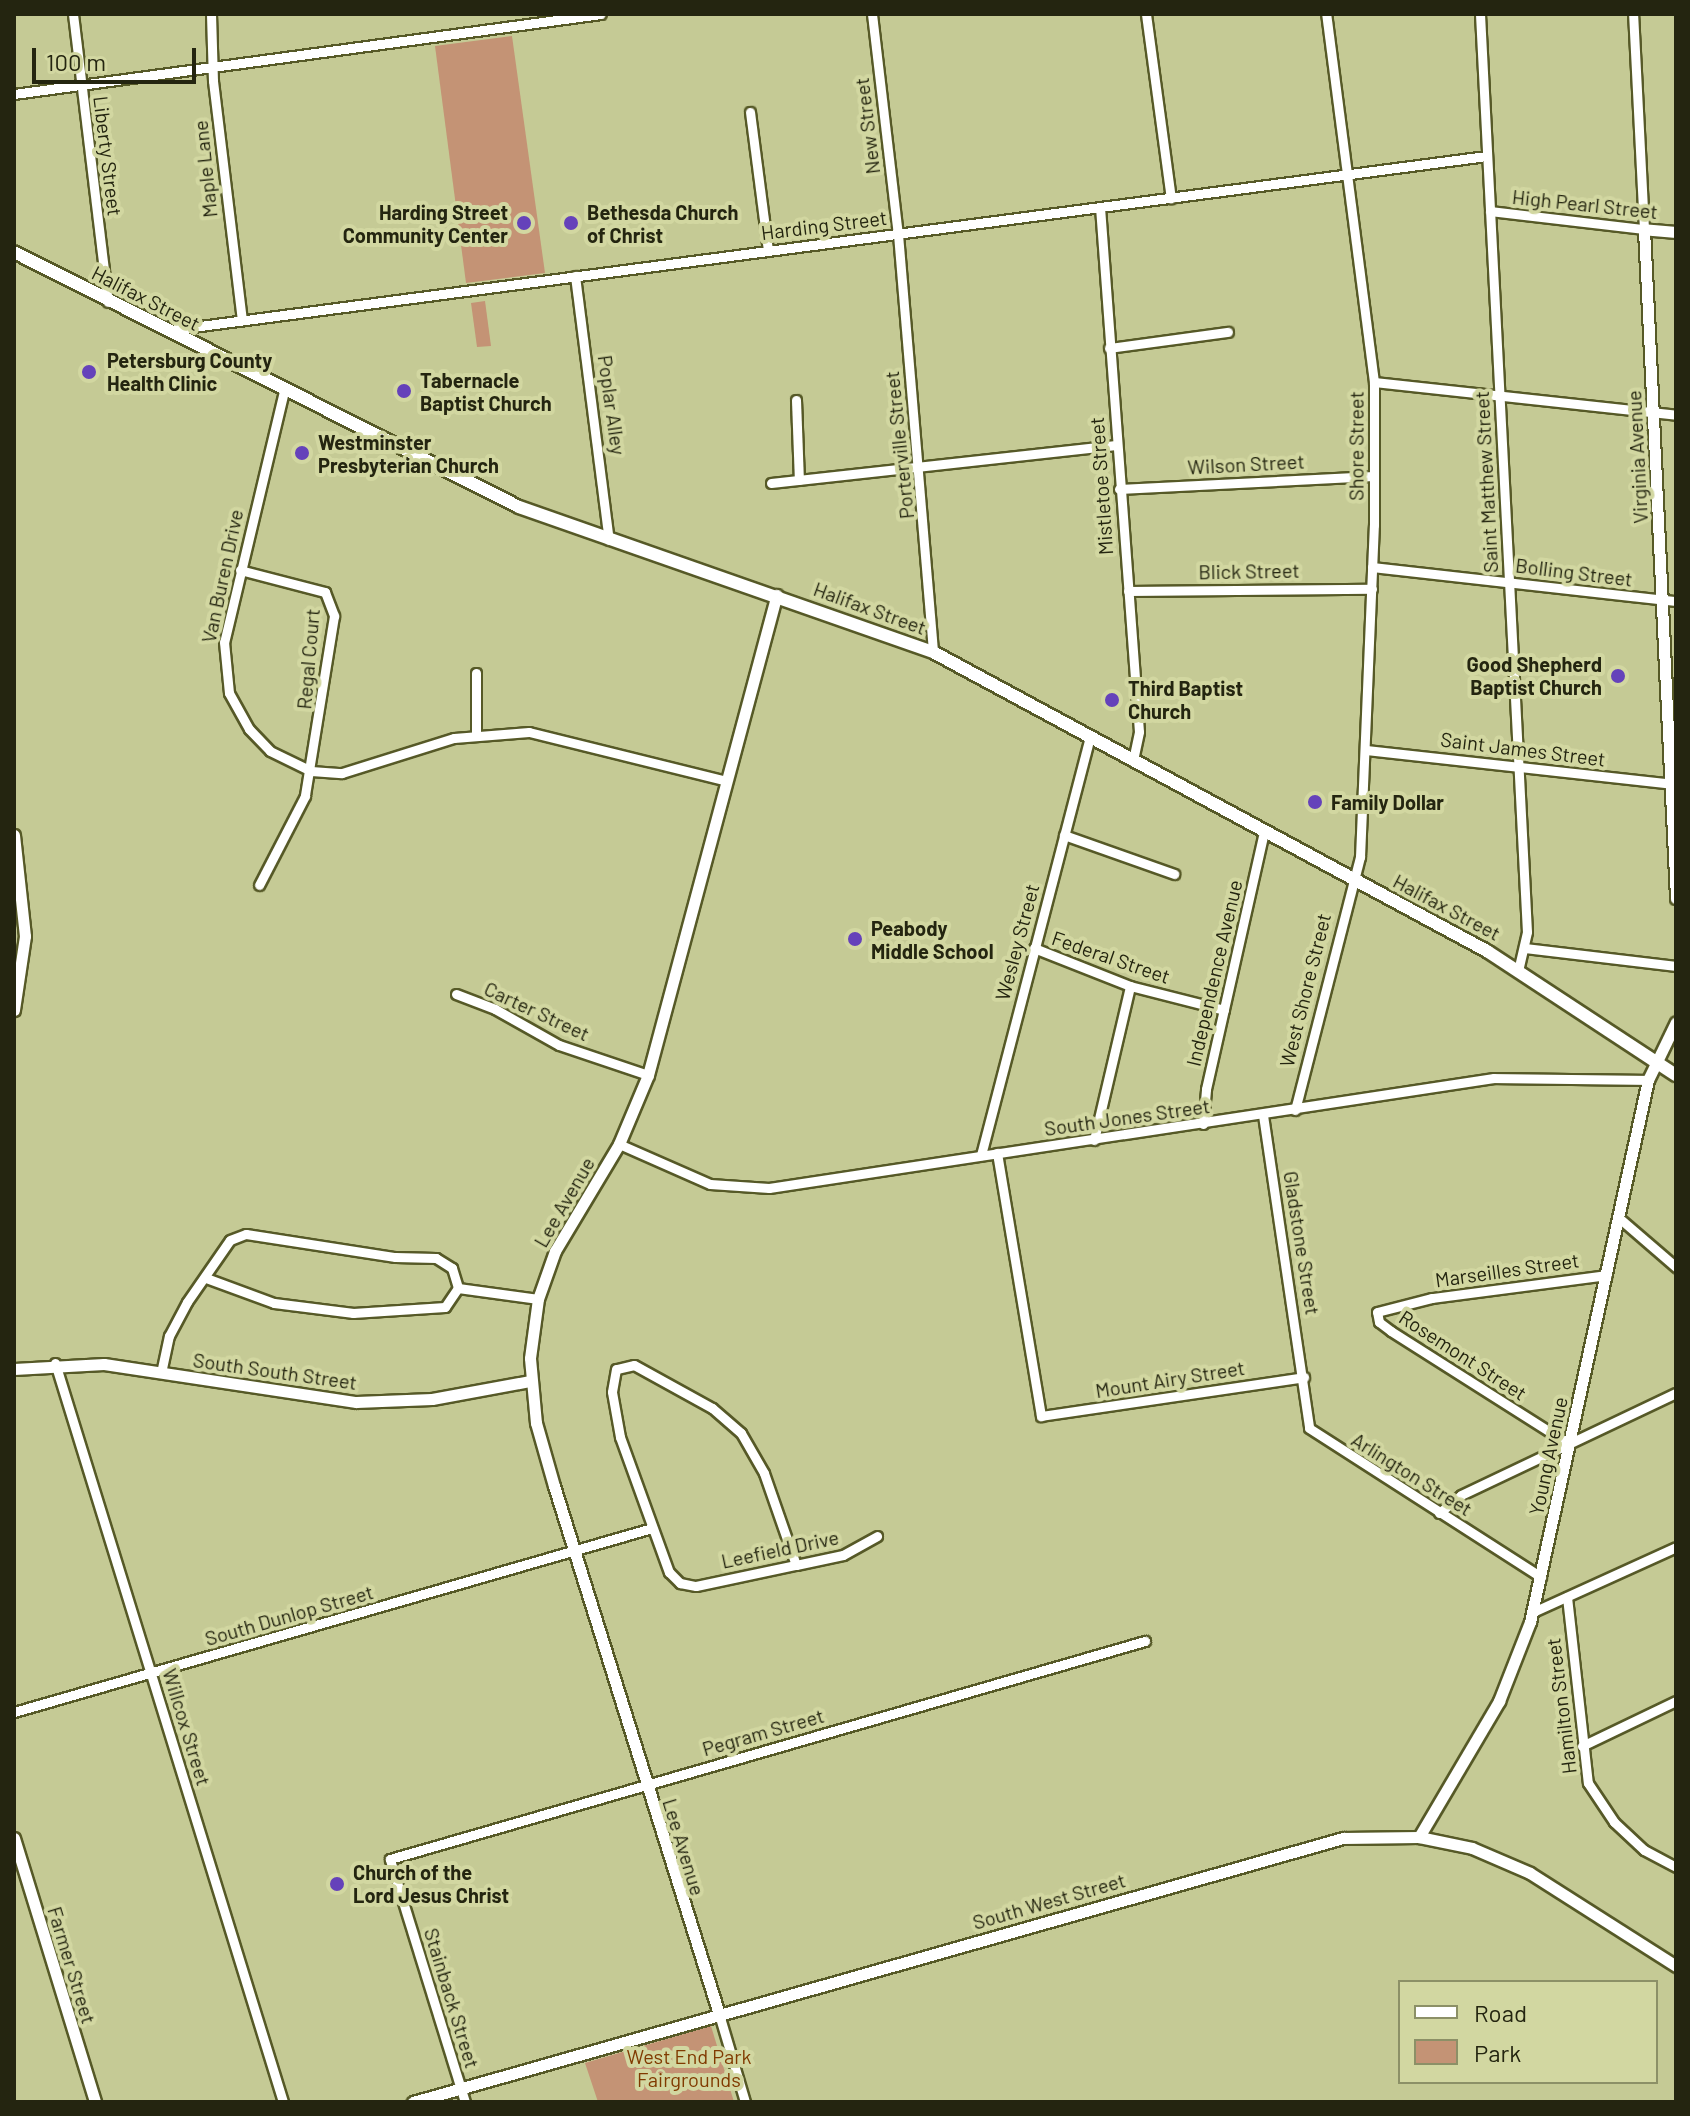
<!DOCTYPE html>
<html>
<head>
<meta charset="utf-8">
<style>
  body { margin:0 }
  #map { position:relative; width:1690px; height:2116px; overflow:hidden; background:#c5ca95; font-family:Barlow,sans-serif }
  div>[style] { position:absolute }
  .green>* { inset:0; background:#c49375 }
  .roads { filter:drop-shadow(2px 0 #565927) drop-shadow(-2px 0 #565927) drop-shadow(0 2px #565927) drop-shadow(0 -2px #565927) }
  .minor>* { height:9px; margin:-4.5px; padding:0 4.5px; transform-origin:4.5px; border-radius:4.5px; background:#fff }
  .tertiary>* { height:11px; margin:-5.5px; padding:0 5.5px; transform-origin:5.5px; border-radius:5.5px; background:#fff }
  .secondary>* { height:12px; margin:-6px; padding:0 6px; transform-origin:6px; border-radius:6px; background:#fff }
  .dots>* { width:22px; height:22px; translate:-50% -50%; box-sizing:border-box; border:4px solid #d2d7a1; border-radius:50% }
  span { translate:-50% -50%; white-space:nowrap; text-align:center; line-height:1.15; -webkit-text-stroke:8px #d2d7a1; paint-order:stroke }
  .street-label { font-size:20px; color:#242510 }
  .poi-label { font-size:20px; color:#242510; font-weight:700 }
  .right { translate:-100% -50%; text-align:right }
  .left { translate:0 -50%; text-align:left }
  .park-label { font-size:20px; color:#803a00 }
  .frame { position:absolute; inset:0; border:16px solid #242510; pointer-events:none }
  .legend { position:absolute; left:1398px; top:1980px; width:260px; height:104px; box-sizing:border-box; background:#d2d7a1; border:2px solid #8c9067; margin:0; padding:10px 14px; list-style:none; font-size:24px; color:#242510 }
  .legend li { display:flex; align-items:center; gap:16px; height:40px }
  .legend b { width:40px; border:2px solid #8c9067 }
  .scale { position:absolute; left:32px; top:48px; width:164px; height:36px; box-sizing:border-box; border:4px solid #242510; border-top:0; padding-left:10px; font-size:24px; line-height:28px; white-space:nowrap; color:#242510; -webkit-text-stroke:6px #d2d7a1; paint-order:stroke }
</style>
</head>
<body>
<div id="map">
  <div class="green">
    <div style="clip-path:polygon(512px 36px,545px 273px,466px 283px,435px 46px)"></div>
    <div style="clip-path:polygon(485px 301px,491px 346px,477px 347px,471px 303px)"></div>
    <div style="clip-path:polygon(711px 2026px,734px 2102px,598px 2102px,585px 2063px)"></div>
  </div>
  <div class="roads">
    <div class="minor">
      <div style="left:73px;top:14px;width:290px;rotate:83.1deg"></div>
      <div style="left:211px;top:14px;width:67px;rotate:88.3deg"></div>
      <div style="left:213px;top:81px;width:241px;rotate:83.1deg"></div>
      <div style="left:872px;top:14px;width:222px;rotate:83.3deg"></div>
      <div style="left:898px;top:234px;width:419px;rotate:85.2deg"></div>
      <div style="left:1146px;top:14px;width:186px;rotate:82.3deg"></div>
      <div style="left:1480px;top:14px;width:919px;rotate:87.07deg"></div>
      <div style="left:1527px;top:932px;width:39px;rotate:103deg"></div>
      <div style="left:14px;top:94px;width:592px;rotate:-7.76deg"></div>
      <div style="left:750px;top:112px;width:140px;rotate:82.6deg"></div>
      <div style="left:1100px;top:207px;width:526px;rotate:85.75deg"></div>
      <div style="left:1139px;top:732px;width:30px;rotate:102deg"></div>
      <div style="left:1490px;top:211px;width:155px;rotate:6.7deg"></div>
      <div style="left:1644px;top:229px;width:215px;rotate:-92.9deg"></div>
      <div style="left:575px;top:276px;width:266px;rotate:82.7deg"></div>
      <div style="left:170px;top:330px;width:1328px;rotate:-7.53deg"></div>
      <div style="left:1109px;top:348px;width:120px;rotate:-7.7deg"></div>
      <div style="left:1374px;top:382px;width:304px;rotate:6.2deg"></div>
      <div style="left:284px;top:391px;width:258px;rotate:103.4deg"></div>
      <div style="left:224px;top:642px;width:51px;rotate:84.4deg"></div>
      <div style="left:229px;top:693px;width:41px;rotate:60.9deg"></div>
      <div style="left:249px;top:729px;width:30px;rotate:46deg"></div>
      <div style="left:270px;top:751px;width:46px;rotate:26deg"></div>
      <div style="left:311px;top:771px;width:31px;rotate:4deg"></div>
      <div style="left:342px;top:773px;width:117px;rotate:-17.4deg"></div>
      <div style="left:454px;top:738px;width:75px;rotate:-4.6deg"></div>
      <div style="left:529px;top:732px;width:204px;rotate:13.9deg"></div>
      <div style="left:796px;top:400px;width:80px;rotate:87.9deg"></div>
      <div style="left:771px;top:483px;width:347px;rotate:-6.3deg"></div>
      <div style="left:1119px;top:489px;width:255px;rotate:-2.9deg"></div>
      <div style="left:1372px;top:567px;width:306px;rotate:6.4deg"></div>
      <div style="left:240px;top:570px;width:88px;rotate:14.5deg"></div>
      <div style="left:325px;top:592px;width:26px;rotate:69deg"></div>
      <div style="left:334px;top:616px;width:182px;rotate:99.2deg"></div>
      <div style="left:305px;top:796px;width:100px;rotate:117.3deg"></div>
      <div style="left:1128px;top:591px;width:244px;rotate:-0.5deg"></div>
      <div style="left:476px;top:673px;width:61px;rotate:90deg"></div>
      <div style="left:1366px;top:750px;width:312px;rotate:6.3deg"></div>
      <div style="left:1064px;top:835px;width:117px;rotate:19.5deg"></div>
      <div style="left:1034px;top:948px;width:103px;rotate:21.6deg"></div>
      <div style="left:1130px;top:986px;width:97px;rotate:14.3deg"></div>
      <div style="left:1525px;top:948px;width:152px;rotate:6.8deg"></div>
      <div style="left:456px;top:994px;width:42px;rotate:21deg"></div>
      <div style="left:495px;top:1009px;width:73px;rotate:29.4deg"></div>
      <div style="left:559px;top:1045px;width:94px;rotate:18.6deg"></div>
      <div style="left:1295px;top:1110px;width:261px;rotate:-75.6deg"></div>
      <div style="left:1360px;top:857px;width:332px;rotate:-87.6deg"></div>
      <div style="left:1374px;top:525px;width:143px;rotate:-90deg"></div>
      <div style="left:1374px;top:382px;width:371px;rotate:-97.4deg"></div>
      <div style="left:1263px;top:1115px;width:316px;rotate:81.6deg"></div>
      <div style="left:1309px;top:1428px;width:276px;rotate:32.7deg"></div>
      <div style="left:1203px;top:1124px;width:35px;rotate:-85deg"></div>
      <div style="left:1206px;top:1089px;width:263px;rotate:-77.3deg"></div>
      <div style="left:1094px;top:1140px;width:158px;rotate:-76.8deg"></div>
      <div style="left:619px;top:1144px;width:99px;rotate:23.7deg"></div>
      <div style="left:710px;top:1184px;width:59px;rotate:3.9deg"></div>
      <div style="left:769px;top:1188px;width:733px;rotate:-8.63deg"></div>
      <div style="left:1494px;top:1078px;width:154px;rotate:0.7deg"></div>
      <div style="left:997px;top:1153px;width:267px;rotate:80.5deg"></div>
      <div style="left:1041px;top:1416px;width:266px;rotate:-8.4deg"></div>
      <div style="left:981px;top:1155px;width:431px;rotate:-75.4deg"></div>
      <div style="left:1618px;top:1217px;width:77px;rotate:40.8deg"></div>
      <div style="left:206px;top:1278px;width:72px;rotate:20.2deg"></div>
      <div style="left:274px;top:1303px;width:80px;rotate:7.2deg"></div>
      <div style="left:353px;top:1313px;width:92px;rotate:-3.7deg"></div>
      <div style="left:445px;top:1307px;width:23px;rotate:-56deg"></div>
      <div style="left:55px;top:1363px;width:773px;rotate:72.85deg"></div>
      <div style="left:161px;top:1373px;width:38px;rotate:-78deg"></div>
      <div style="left:169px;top:1336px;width:38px;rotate:-62deg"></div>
      <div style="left:187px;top:1302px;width:75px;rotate:-55.3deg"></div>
      <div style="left:230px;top:1240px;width:17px;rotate:-21deg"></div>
      <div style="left:246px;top:1234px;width:151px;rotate:8.8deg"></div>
      <div style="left:395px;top:1257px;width:41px;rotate:1.4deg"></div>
      <div style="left:436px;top:1258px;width:19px;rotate:32deg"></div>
      <div style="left:452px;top:1268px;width:21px;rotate:73deg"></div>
      <div style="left:458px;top:1288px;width:81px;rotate:7.8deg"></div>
      <div style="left:1569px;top:1444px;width:211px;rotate:-147.6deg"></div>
      <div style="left:1391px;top:1331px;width:15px;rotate:-143deg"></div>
      <div style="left:1379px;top:1322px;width:10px;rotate:-101deg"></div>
      <div style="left:1377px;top:1312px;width:57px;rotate:-14.3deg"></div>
      <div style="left:1432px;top:1298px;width:176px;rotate:-7.5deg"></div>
      <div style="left:1439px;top:1513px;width:28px;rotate:-39deg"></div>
      <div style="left:1461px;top:1495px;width:238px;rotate:-25.4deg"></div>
      <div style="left:796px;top:1565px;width:97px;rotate:-109.2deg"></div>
      <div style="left:764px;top:1473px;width:46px;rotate:-119.9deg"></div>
      <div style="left:741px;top:1433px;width:38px;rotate:-139deg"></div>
      <div style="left:712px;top:1408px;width:89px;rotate:-151.1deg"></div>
      <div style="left:634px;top:1365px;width:18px;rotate:167deg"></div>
      <div style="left:616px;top:1369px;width:23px;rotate:100deg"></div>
      <div style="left:612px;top:1392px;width:46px;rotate:79.9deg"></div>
      <div style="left:620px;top:1437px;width:144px;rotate:70.1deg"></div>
      <div style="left:669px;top:1572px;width:16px;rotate:45deg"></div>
      <div style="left:680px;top:1583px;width:16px;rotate:11deg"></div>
      <div style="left:696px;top:1586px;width:102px;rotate:-11.9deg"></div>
      <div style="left:796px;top:1565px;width:48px;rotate:-12deg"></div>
      <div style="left:843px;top:1555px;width:39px;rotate:-29deg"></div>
      <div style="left:1567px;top:1597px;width:187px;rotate:83.6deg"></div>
      <div style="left:1588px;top:1783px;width:47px;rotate:56.3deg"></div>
      <div style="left:1614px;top:1822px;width:41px;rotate:43deg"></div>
      <div style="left:1644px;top:1850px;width:36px;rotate:28deg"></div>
      <div style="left:1533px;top:1612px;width:157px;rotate:-24.4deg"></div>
      <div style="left:14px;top:1712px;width:664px;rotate:-16.09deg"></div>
      <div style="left:1582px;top:1746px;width:104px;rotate:-25.6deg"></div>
      <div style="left:719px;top:2014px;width:92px;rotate:73.5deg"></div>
      <div style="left:465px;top:2102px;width:254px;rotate:-107.2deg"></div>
      <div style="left:390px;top:1859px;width:786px;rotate:-16.11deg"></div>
    </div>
    <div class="tertiary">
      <div style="left:1676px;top:232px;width:32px;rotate:-175deg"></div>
      <div style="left:1644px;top:229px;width:670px;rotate:87.26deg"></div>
      <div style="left:14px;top:835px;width:102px;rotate:83.8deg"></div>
      <div style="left:25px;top:936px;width:75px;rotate:98.5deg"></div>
      <div style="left:14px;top:1369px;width:90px;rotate:-3.2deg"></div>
      <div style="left:104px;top:1364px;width:255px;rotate:8.6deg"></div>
      <div style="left:356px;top:1402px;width:76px;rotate:-2.3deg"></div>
      <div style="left:432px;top:1399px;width:100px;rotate:-10.4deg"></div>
      <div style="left:1419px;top:1837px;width:158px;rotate:-59.5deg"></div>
      <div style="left:1499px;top:1701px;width:85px;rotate:-68.6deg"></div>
      <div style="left:1530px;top:1622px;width:555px;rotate:-77.72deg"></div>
      <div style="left:1648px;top:1080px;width:64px;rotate:-64.2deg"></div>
      <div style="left:14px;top:1838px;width:276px;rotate:72.9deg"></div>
      <div style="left:719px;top:2014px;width:553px;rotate:-107.35deg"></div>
      <div style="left:554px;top:1486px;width:66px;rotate:-105.9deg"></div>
      <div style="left:536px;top:1423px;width:65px;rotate:-95.3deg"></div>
      <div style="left:530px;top:1358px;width:60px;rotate:-82.3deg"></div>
      <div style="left:538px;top:1299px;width:51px;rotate:-70.5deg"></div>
      <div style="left:555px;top:1251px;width:125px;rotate:-59.1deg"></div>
      <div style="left:619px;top:1144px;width:75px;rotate:-67.2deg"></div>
      <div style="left:648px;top:1075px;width:497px;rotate:-75deg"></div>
      <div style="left:413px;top:2102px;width:967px;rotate:-15.85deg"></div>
      <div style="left:1343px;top:1838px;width:76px;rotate:-0.8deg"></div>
      <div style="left:1419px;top:1837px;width:54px;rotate:11.7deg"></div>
      <div style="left:1472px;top:1848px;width:63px;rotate:23.3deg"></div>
      <div style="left:1530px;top:1873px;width:173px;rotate:32.5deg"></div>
    </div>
    <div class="secondary">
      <div style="left:14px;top:252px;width:566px;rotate:26.79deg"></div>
      <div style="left:519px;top:507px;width:439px;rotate:19.3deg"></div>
      <div style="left:933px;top:652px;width:630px;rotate:28.36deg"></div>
      <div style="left:1487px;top:951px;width:226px;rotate:33.3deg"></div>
    </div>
  </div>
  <div class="dots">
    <div style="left:524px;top:223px;background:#6542ba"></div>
    <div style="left:571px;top:223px;background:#6542ba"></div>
    <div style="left:89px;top:372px;background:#6542ba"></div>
    <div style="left:404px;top:391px;background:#6542ba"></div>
    <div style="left:302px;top:453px;background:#6542ba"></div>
    <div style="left:1618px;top:676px;background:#6542ba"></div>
    <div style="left:1112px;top:700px;background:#6542ba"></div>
    <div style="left:1315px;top:802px;background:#6542ba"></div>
    <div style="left:855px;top:939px;background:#6542ba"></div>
    <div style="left:337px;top:1884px;background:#6542ba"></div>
  </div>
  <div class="street-label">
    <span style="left:867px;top:126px;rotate:-97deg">New Street</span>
    <span style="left:108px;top:156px;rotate:83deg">Liberty Street</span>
    <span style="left:205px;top:169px;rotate:-96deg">Maple Lane</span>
    <span style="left:1585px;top:204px;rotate:6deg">High Pearl Street</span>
    <span style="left:824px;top:225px;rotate:-7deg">Harding Street</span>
    <span style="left:146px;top:298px;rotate:27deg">Halifax Street</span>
    <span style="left:612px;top:405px;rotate:82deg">Poplar Alley</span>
    <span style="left:899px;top:445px;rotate:-96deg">Porterville Street</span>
    <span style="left:1356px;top:446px;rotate:-90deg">Shore Street</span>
    <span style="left:1637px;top:457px;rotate:-93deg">Virginia Avenue</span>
    <span style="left:1246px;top:464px;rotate:-3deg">Wilson Street</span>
    <span style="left:1486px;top:482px;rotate:-93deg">Saint Matthew Street</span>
    <span style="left:1101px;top:486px;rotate:-94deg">Mistletoe Street</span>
    <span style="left:1249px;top:571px;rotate:-1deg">Blick Street</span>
    <span style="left:1574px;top:572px;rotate:7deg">Bolling Street</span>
    <span style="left:222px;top:576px;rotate:-78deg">Van Buren Drive</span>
    <span style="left:870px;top:608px;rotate:20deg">Halifax Street</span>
    <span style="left:308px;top:659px;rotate:-85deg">Regal Court</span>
    <span style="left:1523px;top:749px;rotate:7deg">Saint James Street</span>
    <span style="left:1447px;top:907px;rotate:28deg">Halifax Street</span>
    <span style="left:1017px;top:942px;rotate:-75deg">Wesley Street</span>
    <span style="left:1111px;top:957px;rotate:19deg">Federal Street</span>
    <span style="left:1214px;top:973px;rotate:-77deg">Independence Avenue</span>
    <span style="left:1305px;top:990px;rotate:-76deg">West Shore Street</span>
    <span style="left:537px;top:1011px;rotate:25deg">Carter Street</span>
    <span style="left:1127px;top:1117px;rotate:-8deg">South Jones Street</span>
    <span style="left:564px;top:1202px;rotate:-60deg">Lee Avenue</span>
    <span style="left:1302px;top:1243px;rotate:81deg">Gladstone Street</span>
    <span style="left:1507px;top:1270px;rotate:-8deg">Marseilles Street</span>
    <span style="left:1463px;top:1355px;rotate:33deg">Rosemont Street</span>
    <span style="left:275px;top:1371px;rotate:8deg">South South Street</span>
    <span style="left:1170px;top:1379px;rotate:-9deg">Mount Airy Street</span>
    <span style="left:1548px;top:1456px;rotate:-78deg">Young Avenue</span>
    <span style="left:1412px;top:1474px;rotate:32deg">Arlington Street</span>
    <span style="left:780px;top:1549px;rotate:-12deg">Leefield Drive</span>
    <span style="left:289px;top:1615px;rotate:-16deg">South Dunlop Street</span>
    <span style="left:1561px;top:1706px;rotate:-97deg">Hamilton Street</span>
    <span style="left:187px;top:1727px;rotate:73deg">Willcox Street</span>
    <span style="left:763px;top:1732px;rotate:-16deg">Pegram Street</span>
    <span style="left:684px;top:1847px;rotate:73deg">Lee Avenue</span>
    <span style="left:1049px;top:1901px;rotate:-16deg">South West Street</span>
    <span style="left:72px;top:1965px;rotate:73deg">Farmer Street</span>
    <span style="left:452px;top:1998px;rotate:73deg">Stainback Street</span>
  </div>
  <div class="poi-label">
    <span class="right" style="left:508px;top:224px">Harding Street<br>Community Center</span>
    <span class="left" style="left:587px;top:224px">Bethesda Church<br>of Christ</span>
    <span class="left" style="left:107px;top:372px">Petersburg County<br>Health Clinic</span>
    <span class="left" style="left:420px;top:392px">Tabernacle<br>Baptist Church</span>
    <span class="left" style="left:318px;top:454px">Westminster<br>Presbyterian Church</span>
    <span class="right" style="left:1602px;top:676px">Good Shepherd<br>Baptist Church</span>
    <span class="left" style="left:1128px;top:700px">Third Baptist<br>Church</span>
    <span class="left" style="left:1331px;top:802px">Family Dollar</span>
    <span class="left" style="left:871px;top:940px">Peabody<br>Middle School</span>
    <span class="left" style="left:353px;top:1884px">Church of the<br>Lord Jesus Christ</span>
  </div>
  <div class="park-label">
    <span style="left:689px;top:2068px">West End Park<br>Fairgrounds</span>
  </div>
  <div class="frame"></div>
  <ul class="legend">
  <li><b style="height:10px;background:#fff"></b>Road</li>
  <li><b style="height:22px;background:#c49375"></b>Park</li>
  </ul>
  <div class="scale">100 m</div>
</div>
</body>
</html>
